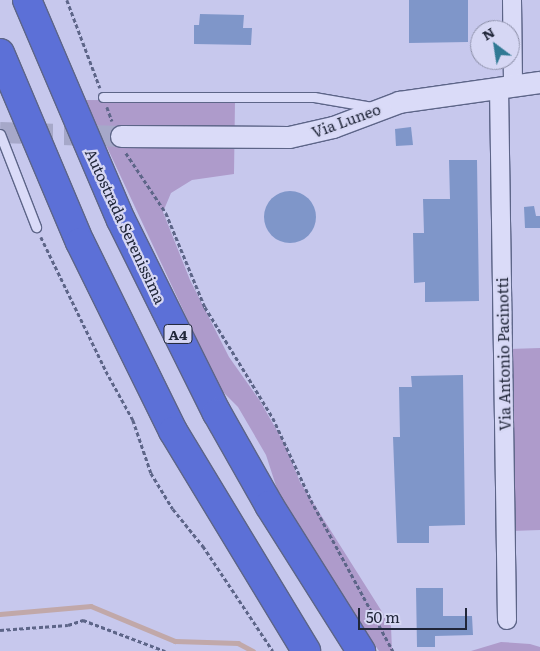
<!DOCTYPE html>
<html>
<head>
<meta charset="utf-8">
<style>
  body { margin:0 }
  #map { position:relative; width:540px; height:651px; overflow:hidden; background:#c7c8ed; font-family:Literata,serif }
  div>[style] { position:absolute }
  .green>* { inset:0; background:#ae9bcb }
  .stream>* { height:4.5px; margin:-2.25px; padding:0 2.25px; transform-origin:2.25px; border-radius:2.25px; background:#c1a8a9 }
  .building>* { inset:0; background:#7f96c9 }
  .round { border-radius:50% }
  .tertiary-tunnel>* { height:21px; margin-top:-10.5px; transform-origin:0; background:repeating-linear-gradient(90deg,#a6a8c9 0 21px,transparent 0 32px) }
  .path>* { height:2.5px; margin-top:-1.25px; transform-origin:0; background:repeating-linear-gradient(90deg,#5d6588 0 4px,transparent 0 6.5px) }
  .roads { filter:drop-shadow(1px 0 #5d6588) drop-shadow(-1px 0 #5d6588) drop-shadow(0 1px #5d6588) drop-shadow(0 -1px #5d6588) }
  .service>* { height:9px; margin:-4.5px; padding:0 4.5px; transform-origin:4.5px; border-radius:4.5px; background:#dadbf8 }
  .minor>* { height:18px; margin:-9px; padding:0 9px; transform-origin:9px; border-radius:9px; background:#dadbf8 }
  .tertiary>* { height:21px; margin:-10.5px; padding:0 10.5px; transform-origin:10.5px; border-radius:10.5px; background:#dadbf8 }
  .motorway>* { height:28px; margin:-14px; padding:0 14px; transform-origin:14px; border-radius:14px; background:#5c70d7 }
  span { translate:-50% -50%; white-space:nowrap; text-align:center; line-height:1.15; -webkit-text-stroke:4.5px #d6d7f4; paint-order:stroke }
  .shield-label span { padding:1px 4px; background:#d6d7f4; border:1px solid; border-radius:4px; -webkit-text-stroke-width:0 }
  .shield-label { font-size:14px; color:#202639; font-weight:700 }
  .street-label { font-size:15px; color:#202639 }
  .north { position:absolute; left:470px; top:20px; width:50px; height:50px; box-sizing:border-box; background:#d6d7f4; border:1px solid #8d90a9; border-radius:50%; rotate:329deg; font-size:14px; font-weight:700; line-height:20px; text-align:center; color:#202639 }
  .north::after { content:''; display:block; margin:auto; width:18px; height:22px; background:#307994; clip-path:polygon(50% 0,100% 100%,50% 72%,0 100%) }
  .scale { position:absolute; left:358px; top:608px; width:109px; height:22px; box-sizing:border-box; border:2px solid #202639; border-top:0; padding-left:6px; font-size:15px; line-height:18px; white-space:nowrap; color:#202639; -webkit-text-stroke:4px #d6d7f4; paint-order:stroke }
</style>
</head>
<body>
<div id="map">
  <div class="green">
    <div style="clip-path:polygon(85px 100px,235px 101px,234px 174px,192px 180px,171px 193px,163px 212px,190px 280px,229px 357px,260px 401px,284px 443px,300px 482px,391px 626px,392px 651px,379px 651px,323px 569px,277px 489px,266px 455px,238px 407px,220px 389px)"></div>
    <div style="clip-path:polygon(540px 348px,540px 530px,511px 531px,509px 349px)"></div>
    <div style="clip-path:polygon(501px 642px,530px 644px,540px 647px,540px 651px,471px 651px)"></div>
  </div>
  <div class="stream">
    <div style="left:0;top:614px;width:91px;rotate:-5deg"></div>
    <div style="left:91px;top:606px;width:91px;rotate:22.6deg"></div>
    <div style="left:175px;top:641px;width:63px;rotate:1.8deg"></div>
    <div style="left:238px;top:643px;width:17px;rotate:28deg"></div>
  </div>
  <div class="building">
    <div style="clip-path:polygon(409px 0,468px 0,468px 42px,409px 43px)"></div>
    <div style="clip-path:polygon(200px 14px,244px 15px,243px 28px,252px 28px,251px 45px,194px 44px,194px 25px,199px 25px)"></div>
    <div style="clip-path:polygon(411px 127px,413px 145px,396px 146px,395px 129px)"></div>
    <div style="clip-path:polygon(449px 160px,477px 160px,479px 301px,425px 302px,425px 282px,414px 283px,413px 233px,424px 233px,423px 199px,450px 199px)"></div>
    <div class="round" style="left:264px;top:191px;width:52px;height:52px"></div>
    <div style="clip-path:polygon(534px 206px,536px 216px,540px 216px,540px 228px,525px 228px,524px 207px)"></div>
    <div style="clip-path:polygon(463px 375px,465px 525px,429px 526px,429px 543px,397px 543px,393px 437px,400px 437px,399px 387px,412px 387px,411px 376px)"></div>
    <div style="clip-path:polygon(416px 588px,443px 588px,443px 616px,472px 616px,473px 635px,435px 636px,435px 647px,417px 647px)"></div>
  </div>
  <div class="tertiary-tunnel">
    <div style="left:0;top:132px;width:121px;rotate:1.9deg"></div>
  </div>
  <div class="path">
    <div style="left:67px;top:0;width:94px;rotate:69.4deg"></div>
    <div style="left:107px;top:107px;width:15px;rotate:70deg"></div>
    <div style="left:126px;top:153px;width:72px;rotate:56.3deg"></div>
    <div style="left:166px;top:213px;width:102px;rotate:67.5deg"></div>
    <div style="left:205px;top:307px;width:130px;rotate:58.5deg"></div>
    <div style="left:273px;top:418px;width:90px;rotate:65.1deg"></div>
    <div style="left:311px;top:500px;width:172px;rotate:61.5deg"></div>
    <div style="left:41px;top:237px;width:149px;rotate:64.1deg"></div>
    <div style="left:106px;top:371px;width:56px;rotate:61.1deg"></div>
    <div style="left:133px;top:420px;width:56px;rotate:71.2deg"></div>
    <div style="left:151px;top:473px;width:42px;rotate:58.6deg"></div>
    <div style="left:173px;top:509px;width:48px;rotate:51deg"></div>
    <div style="left:203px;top:546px;width:126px;rotate:56.3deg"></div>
    <div style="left:0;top:630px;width:68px;rotate:-4.2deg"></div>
    <div style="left:68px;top:625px;width:16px;rotate:-18deg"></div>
    <div style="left:83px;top:620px;width:88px;rotate:20.7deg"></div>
  </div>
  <div class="roads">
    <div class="service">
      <div style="left:103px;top:97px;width:211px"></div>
      <div style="left:314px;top:97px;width:59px;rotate:9.8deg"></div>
      <div style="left:0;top:134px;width:100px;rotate:68.8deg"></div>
    </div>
    <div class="minor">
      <div style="left:512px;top:0;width:85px;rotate:89.3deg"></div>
      <div style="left:499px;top:87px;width:533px;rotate:89.14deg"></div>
    </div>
    <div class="tertiary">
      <div style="left:121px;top:136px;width:168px;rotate:0.3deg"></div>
      <div style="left:289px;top:137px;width:45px;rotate:-12.8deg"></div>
      <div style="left:333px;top:127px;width:71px;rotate:-20.7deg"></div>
      <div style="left:399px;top:102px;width:142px;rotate:-8.1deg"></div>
    </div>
    <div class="motorway">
      <div style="left:27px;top:0;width:239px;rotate:66.9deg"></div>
      <div style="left:121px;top:220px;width:216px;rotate:63.6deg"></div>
      <div style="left:217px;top:413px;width:106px;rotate:60.5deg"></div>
      <div style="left:269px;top:505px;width:173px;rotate:57.8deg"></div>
      <div style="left:0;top:53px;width:205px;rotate:67.1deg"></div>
      <div style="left:80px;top:242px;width:211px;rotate:63.8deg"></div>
      <div style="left:173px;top:431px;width:257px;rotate:58.8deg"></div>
    </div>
  </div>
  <div class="shield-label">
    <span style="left:178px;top:334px">A4</span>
  </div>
  <div class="street-label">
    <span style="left:346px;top:120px;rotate:-20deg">Via Luneo</span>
    <span style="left:126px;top:226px;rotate:65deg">Autostrada Serenissima</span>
    <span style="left:503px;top:354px;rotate:-91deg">Via Antonio Pacinotti</span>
  </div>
  <div class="north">N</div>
  <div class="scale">50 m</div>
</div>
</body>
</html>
